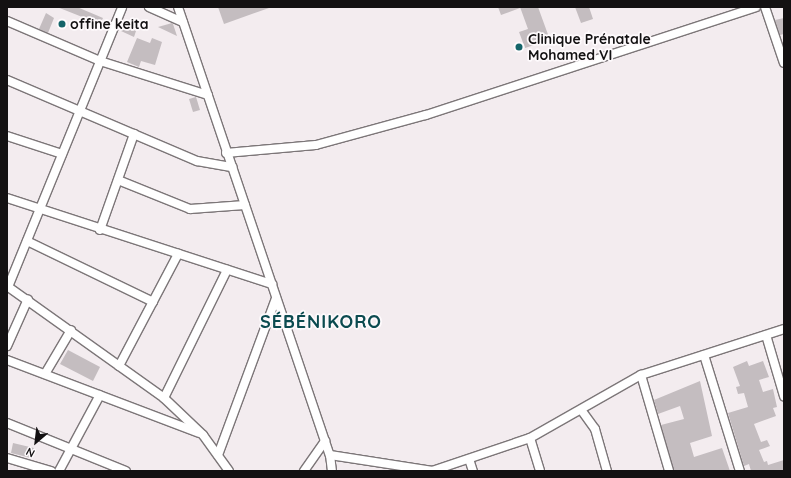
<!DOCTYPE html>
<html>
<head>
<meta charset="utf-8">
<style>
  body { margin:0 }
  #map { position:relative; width:791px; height:478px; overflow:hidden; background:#f3ecef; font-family:Quicksand,sans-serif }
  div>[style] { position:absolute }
  .building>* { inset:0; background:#c4bdc0 }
  .roads { filter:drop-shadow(1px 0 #7c7678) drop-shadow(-1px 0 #7c7678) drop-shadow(0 1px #7c7678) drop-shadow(0 -1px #7c7678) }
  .minor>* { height:8px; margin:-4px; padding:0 4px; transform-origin:4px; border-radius:4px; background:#fff }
  .dots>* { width:11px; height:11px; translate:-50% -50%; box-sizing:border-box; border:2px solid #fefafc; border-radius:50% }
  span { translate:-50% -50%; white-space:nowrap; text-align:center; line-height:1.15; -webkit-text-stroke:3.5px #fefafc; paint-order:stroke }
  .poi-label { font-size:14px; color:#131112; font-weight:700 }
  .left { translate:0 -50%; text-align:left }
  .district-label { font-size:18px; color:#0c4b50; font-weight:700; letter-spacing:1px }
  .frame { position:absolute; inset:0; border:8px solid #131112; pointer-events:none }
  .north { position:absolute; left:16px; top:422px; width:40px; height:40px; -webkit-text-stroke:3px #fefafc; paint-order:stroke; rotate:208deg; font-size:11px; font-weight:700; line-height:16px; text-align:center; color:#131112 }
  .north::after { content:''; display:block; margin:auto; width:14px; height:18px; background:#131112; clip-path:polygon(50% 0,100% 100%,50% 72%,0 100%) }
</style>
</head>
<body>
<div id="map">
  <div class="building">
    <div style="clip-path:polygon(57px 7px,77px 7px,103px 18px,100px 24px)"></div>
    <div style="clip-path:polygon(218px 7px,269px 7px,269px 8px,224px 24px)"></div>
    <div style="clip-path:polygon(498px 7px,520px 7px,520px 8px,501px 15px)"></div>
    <div style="clip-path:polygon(520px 7px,538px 7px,550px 40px,525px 48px,519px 32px,528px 29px)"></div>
    <div style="clip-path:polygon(575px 7px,589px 7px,593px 19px,581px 23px)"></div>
    <div style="clip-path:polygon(46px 13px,54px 18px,48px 33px,39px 29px)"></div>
    <div style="clip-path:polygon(784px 18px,784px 34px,780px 35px,775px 20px)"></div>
    <div style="clip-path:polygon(173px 24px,177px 36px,158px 27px,172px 23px)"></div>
    <div style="clip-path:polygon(123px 26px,136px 31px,134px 37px,121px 31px)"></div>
    <div style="clip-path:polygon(137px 38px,150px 43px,152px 38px,162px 42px,155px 65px,141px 61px,139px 67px,127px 62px)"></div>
    <div style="clip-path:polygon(196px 97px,200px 110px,193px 112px,189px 99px)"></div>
    <div style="clip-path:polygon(68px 350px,100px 367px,93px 381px,60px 364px)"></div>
    <div style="clip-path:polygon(747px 361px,749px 366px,763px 361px,769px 377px,759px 380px,763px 392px,773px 389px,777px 407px,773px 408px,776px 416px,754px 424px,761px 442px,767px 440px,770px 446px,759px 450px,764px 462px,767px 461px,768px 465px,784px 460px,784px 471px,751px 471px,749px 464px,744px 466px,728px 413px,748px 407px,744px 393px,738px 394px,736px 387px,740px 386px,733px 367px)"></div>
    <div style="clip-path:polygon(700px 381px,712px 436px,690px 443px,694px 457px,722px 448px,730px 471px,674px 471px,661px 425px,684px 419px,680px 406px,658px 414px,654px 400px)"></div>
    <div style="clip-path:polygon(13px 443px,34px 448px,31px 458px,11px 453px)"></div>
  </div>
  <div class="roads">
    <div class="minor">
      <div style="left:149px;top:7px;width:37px;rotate:24deg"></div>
      <div style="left:178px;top:7px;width:473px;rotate:71.3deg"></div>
      <div style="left:330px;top:455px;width:16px;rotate:83deg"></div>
      <div style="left:765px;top:7px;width:59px;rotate:71.3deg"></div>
      <div style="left:7px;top:21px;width:101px;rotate:23.3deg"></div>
      <div style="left:100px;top:61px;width:113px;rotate:17.5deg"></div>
      <div style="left:7px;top:80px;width:207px;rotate:23.1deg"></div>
      <div style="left:197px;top:161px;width:36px;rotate:10deg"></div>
      <div style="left:7px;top:136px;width:58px;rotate:18.1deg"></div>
      <div style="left:226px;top:153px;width:90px;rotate:-5.1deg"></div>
      <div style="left:316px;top:145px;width:114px;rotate:-15.3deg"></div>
      <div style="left:426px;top:115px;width:347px;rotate:-18.1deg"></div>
      <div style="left:118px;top:180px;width:78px;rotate:21.9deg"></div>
      <div style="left:190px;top:209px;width:55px;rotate:-4.2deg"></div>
      <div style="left:7px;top:198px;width:279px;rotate:18deg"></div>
      <div style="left:100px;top:230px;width:102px;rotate:-70.5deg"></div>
      <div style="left:27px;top:241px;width:140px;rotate:25.8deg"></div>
      <div style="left:7px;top:286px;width:193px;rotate:35.5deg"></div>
      <div style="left:164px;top:398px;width:54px;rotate:43.5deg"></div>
      <div style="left:203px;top:435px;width:44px;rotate:54.2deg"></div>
      <div style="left:8px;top:287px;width:302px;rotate:-67.8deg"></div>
      <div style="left:766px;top:335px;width:64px;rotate:73.6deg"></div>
      <div style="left:7px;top:346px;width:51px;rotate:-65.9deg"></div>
      <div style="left:704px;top:355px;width:121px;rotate:72.8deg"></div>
      <div style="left:7px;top:360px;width:205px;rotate:20.8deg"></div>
      <div style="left:119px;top:366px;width:127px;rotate:-62.2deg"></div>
      <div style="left:45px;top:374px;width:51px;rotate:-59.4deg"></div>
      <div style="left:641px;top:375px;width:100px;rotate:73.7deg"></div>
      <div style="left:164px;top:398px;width:143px;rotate:-63.8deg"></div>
      <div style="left:582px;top:411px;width:22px;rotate:54deg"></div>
      <div style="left:595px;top:429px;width:44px;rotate:74.1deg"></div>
      <div style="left:7px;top:423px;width:128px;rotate:22deg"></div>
      <div style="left:530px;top:438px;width:34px;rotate:73deg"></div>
      <div style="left:218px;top:455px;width:167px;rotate:-69.7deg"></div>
      <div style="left:330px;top:455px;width:104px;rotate:8.8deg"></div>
      <div style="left:7px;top:458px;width:46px;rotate:16.5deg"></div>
      <div style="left:469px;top:459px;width:13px;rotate:72deg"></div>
      <div style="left:59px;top:471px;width:86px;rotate:-61.7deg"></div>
      <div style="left:304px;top:471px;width:37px;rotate:-55deg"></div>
      <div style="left:432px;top:471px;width:103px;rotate:-18.6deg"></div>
      <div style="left:530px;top:438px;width:128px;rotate:-29.6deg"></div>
      <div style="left:641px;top:375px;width:150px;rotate:-17.8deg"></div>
    </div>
  </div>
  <div class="dots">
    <div style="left:62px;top:24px;background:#146469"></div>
    <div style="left:519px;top:47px;background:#146469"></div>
  </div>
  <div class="poi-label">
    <span class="left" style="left:70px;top:24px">offine keita</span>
    <span class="left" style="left:528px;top:47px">Clinique Prénatale<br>Mohamed VI</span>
  </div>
  <div class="district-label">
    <span style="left:321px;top:322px">SÉBÉNIKORO</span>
  </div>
  <div class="frame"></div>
  <div class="north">N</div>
</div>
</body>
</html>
